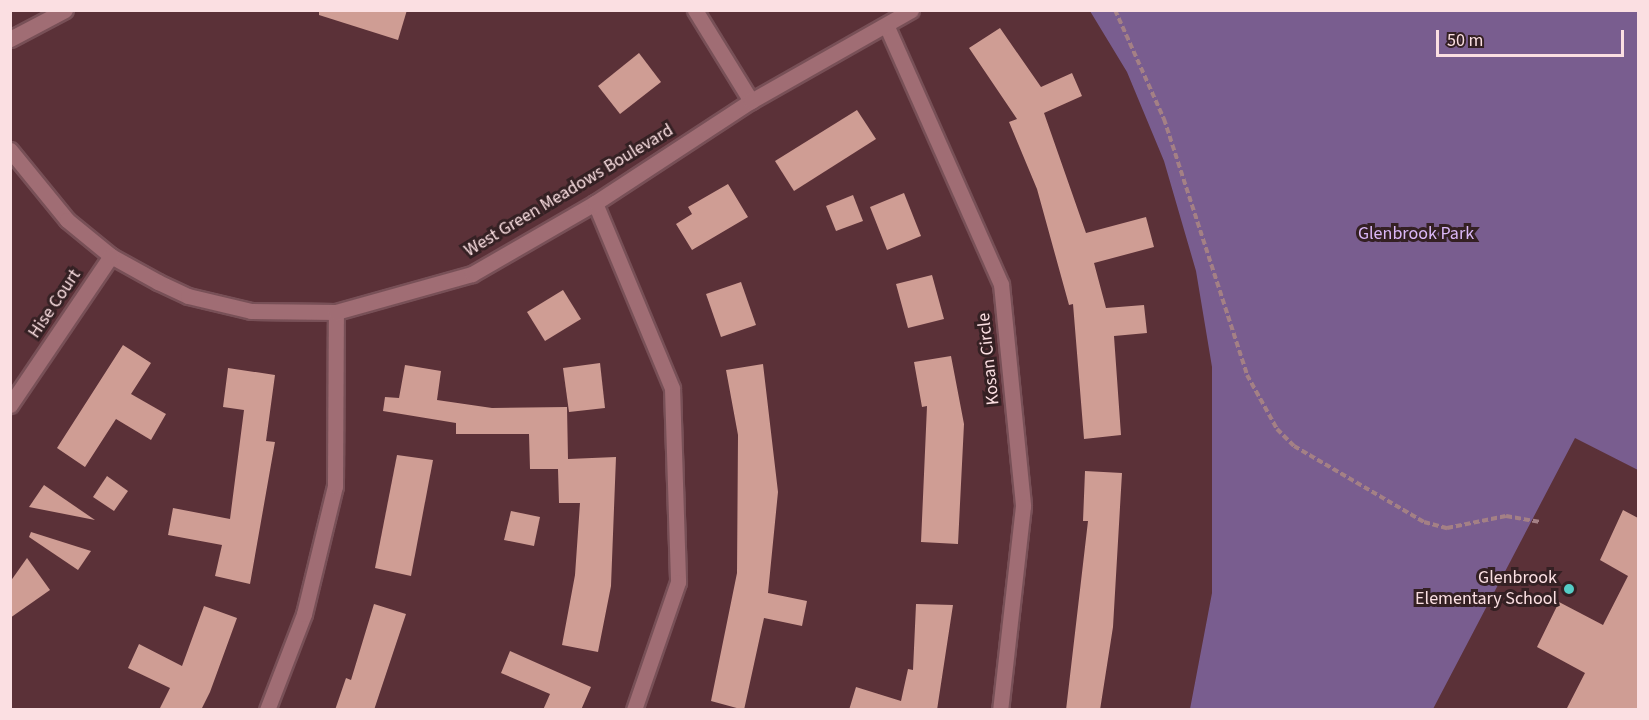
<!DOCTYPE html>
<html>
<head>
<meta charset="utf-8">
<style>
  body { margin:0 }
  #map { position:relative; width:1649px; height:720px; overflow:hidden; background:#5b3138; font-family:"Source Sans 3",sans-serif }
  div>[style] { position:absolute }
  .green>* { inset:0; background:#795d8f }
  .building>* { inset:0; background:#cf9d94 }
  .path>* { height:4px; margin-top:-2px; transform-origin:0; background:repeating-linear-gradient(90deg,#a48085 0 6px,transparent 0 9px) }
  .roads { filter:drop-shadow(2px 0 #785057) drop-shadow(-2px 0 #785057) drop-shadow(0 2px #785057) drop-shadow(0 -2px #785057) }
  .minor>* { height:15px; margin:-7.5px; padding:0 7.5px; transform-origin:7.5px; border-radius:7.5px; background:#a06d74 }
  .dots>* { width:16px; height:16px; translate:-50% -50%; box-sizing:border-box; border:3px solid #342023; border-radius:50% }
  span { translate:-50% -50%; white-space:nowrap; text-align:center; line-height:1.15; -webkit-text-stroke:6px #342023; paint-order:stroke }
  .street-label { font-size:18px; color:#fbdfe2 }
  .park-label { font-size:18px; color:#dab7f6 }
  .poi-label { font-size:18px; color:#fbdfe2 }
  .right { translate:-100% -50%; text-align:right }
  .frame { position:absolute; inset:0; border:12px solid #fbdfe2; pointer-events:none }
  .scale { position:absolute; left:1436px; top:30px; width:188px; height:27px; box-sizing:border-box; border:3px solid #fbdfe2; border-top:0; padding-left:8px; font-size:18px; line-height:21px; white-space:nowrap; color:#fbdfe2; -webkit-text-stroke:4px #342023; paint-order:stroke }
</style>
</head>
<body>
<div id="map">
  <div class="green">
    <div style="clip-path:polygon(1090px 11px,1638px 11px,1638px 470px,1575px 438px,1433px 709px,1190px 709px,1212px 593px,1212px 367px,1196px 271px,1164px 161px,1127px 72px)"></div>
  </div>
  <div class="building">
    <div style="clip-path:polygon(319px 10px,407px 10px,398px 40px,319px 15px)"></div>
    <div style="clip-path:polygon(1000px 28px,1041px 87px,1072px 73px,1082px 96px,1044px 113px,1086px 233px,1146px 217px,1154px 247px,1094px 263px,1106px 308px,1144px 305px,1147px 333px,1114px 336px,1121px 435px,1084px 439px,1073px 304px,1069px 305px,1037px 189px,1009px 122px,1017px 119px,969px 48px)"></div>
    <div style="clip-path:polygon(639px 53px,661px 82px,620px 114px,598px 86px)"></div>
    <div style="clip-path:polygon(857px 110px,876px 139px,794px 191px,775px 161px)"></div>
    <div style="clip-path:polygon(728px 184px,748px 217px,692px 250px,676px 224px,692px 214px,688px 207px)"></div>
    <div style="clip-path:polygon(904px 193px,921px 236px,887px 250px,870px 207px)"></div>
    <div style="clip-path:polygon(853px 195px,863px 221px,836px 231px,826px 206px)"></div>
    <div style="clip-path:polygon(932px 275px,944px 319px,908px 328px,896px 284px)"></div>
    <div style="clip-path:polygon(741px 282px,756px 325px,721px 337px,706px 294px)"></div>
    <div style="clip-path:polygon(563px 290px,581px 319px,545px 341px,527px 312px)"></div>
    <div style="clip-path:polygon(123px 345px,151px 363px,131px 394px,166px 414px,151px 440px,116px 419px,85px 467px,57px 448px)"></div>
    <div style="clip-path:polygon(951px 356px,964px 424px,958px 544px,921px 542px,927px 406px,922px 407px,914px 362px)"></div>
    <div style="clip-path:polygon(600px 363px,605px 408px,569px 412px,563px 368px)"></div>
    <div style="clip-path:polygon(763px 364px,778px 492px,768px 593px,807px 601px,802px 626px,764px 618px,744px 710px,711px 701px,737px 573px,738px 435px,726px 370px)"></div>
    <div style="clip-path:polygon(405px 365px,441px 371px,437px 400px,492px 408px,567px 407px,568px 459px,616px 457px,611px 586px,598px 652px,562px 645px,575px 575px,580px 503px,559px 503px,558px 469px,530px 469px,529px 434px,456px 434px,456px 423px,383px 411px,385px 397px,399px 398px)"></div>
    <div style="clip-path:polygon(228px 368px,275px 375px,266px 441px,275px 442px,250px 584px,215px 576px,222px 545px,168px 535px,173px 508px,230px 519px,244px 410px,223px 407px)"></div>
    <div style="clip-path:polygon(397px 455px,433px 460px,411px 576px,375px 568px)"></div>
    <div style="clip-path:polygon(1085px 471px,1122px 473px,1113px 627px,1100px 710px,1066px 710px,1088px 521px,1083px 521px)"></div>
    <div style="clip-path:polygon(107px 476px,128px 491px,114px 511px,93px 497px)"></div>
    <div style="clip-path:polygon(44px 485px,95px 520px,29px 507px)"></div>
    <div style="clip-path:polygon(1623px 510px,1638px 518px,1638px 710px,1566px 710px,1585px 673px,1537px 647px,1559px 602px,1603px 625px,1628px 576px,1600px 560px)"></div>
    <div style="clip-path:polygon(511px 511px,540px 517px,534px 546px,504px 540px)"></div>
    <div style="clip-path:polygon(31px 532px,91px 551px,78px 570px,29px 537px)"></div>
    <div style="clip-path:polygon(27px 558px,50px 590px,10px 618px,10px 582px)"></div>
    <div style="clip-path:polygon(374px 604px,406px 614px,374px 710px,335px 710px,346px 678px,351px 680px)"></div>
    <div style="clip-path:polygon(916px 604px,953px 605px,937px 710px,849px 710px,856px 687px,901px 701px,908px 669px,913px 670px)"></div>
    <div style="clip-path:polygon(204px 606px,237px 618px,210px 692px,201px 710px,159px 710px,170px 688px,128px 668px,139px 644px,182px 666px)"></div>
    <div style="clip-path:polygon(510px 651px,591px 687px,581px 710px,543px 710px,550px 694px,501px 673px)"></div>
  </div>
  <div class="path">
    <div style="left:1115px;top:10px;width:120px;rotate:65.8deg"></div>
    <div style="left:1164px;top:119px;width:269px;rotate:72deg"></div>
    <div style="left:1247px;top:375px;width:62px;rotate:60.9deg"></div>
    <div style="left:1277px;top:429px;width:24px;rotate:45deg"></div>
    <div style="left:1294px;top:446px;width:151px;rotate:30.3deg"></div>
    <div style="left:1424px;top:522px;width:24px;rotate:15deg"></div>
    <div style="left:1447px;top:528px;width:60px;rotate:-11.5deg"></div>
    <div style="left:1506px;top:516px;width:35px;rotate:10deg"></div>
  </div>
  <div class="roads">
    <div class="minor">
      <div style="left:695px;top:10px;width:107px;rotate:58.4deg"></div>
      <div style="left:887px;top:27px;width:281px;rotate:66.1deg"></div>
      <div style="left:1001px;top:284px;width:223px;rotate:84.3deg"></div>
      <div style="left:1023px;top:506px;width:205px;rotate:96.4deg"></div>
      <div style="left:10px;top:39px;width:62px;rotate:-27.8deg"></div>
      <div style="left:10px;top:150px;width:90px;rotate:50.8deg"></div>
      <div style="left:67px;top:220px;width:57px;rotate:39.3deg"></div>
      <div style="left:111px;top:256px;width:54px;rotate:29deg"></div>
      <div style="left:158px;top:282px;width:33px;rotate:25deg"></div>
      <div style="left:188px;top:296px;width:65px;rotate:13.4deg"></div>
      <div style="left:251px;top:311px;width:85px;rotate:0.7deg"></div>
      <div style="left:595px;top:203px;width:200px;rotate:67.4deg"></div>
      <div style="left:672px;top:388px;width:194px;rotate:88.2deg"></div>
      <div style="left:678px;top:582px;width:135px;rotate:109deg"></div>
      <div style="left:10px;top:405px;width:180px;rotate:-55.9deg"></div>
      <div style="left:267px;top:710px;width:103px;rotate:-68.9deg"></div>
      <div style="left:304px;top:614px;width:132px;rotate:-76.4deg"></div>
      <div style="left:335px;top:486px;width:174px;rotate:-89.7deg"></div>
      <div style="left:336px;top:312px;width:141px;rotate:-15.6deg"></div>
      <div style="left:472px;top:274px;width:142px;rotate:-30deg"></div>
      <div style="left:595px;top:203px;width:186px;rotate:-33.2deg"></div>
      <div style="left:751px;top:101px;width:184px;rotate:-29.6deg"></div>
    </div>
  </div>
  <div class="dots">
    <div style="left:1569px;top:589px;background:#55cdc6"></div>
  </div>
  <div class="street-label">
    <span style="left:569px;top:191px;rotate:-31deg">West Green Meadows Boulevard</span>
    <span style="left:55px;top:304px;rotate:-56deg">Hise Court</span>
    <span style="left:989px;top:359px;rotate:-96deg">Kosan Circle</span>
  </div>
  <div class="park-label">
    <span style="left:1416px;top:234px">Glenbrook Park</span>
  </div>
  <div class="poi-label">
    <span class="right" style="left:1557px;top:589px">Glenbrook<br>Elementary School</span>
  </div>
  <div class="frame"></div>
  <div class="scale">50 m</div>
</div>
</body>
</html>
